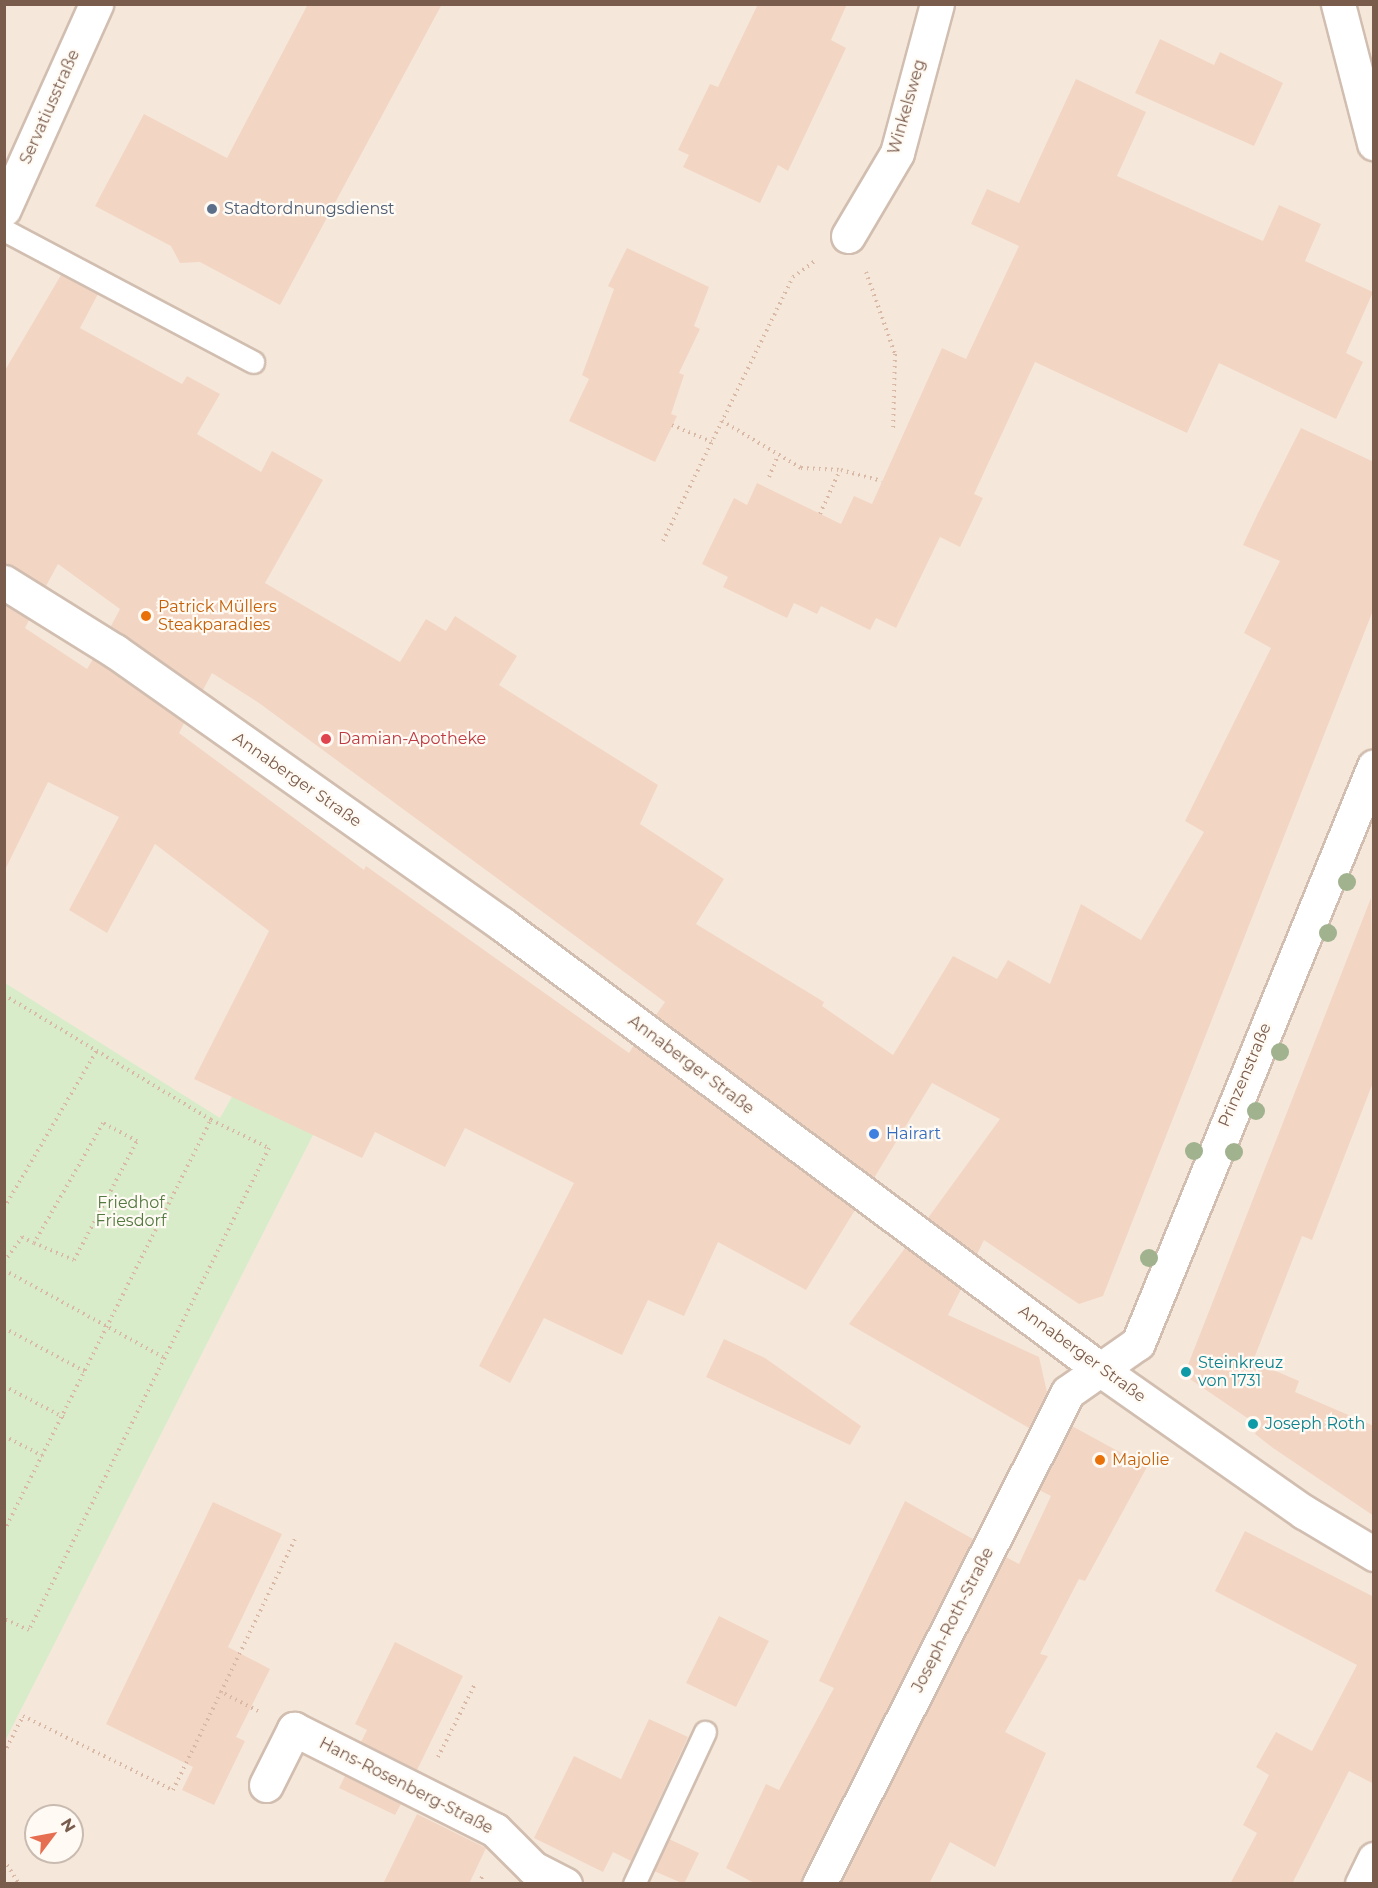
<!DOCTYPE html>
<html>
<head>
<meta charset="utf-8">
<style>
  body { margin:0 }
  #map { position:relative; width:1378px; height:1888px; overflow:hidden; background:#fdf6ec; font-family:Montserrat,sans-serif }
  div>[style] { position:absolute }
  .residential>* { inset:0; background:#f5e8da }
  .green>* { inset:0; background:#d8ecc9 }
  .building>* { inset:0; background:#f3d5c3 }
  .path>* { height:4px; margin-top:-2px; transform-origin:0; background:repeating-linear-gradient(90deg,#d9b8a5 0 1.5px,transparent 0 6px) }
  .roads { filter:drop-shadow(2px 0 #d1beb0) drop-shadow(-2px 0 #d1beb0) drop-shadow(0 2px #d1beb0) drop-shadow(0 -2px #d1beb0) }
  .service>* { height:21px; margin:-10.5px; padding:0 10.5px; transform-origin:10.5px; border-radius:10.5px; background:#fff }
  .minor>* { height:33px; margin:-16.5px; padding:0 16.5px; transform-origin:16.5px; border-radius:16.5px; background:#fff }
  .tertiary>* { height:33px; margin:-16.5px; padding:0 16.5px; transform-origin:16.5px; border-radius:16.5px; background:#fff }
  .trees>* { width:18px; height:18px; margin:-9px; border-radius:50%; background:#a0b28e }
  .dots>* { width:16px; height:16px; translate:-50% -50%; box-sizing:border-box; border:3px solid #fffaf3; border-radius:50% }
  span { translate:-50% -50%; white-space:nowrap; text-align:center; line-height:1.15; -webkit-text-stroke:4.5px #fffaf3; paint-order:stroke }
  .street-label { font-size:16px; color:#7a5c4d }
  .service-label { font-size:16px; color:#4e5e75 }
  .left { translate:0 -50%; text-align:left }
  .food-label { font-size:16px; color:#c56008 }
  .health-label { font-size:16px; color:#be3a42 }
  .shop-label { font-size:16px; color:#366cbe }
  .park-label { font-size:16px; color:#537a41 }
  .culture-label { font-size:16px; color:#0d838f }
  .frame { position:absolute; inset:0; border:6px solid #7a5c4d; pointer-events:none }
  .north { position:absolute; left:24px; top:1804px; width:60px; height:60px; box-sizing:border-box; background:#fffaf3; border:2px solid #cabbb1; border-radius:50%; rotate:58deg; font-size:16px; font-weight:700; line-height:24px; text-align:center; color:#7a5c4d }
  .north::after { content:''; display:block; margin:auto; width:21px; height:27px; background:#e76f51; clip-path:polygon(50% 0,100% 100%,50% 72%,0 100%) }
</style>
</head>
<body>
<div id="map">
  <div class="residential">
    <div style="clip-path:polygon(evenodd,5px 5px,1373px 5px,1373px 1883px,5px 1884px,5px 5px,36px 1816px,72px 1816px,72px 1852px,36px 1852px,36px 1816px)"></div>
  </div>
  <div class="green">
    <div style="clip-path:polygon(5px 983px,220px 1118px,233px 1095px,314px 1133px,5px 1741px)"></div>
  </div>
  <div class="building">
    <div style="clip-path:polygon(308px 4px,442px 4px,280px 305px,200px 262px,180px 263px,171px 246px,95px 206px,144px 114px,227px 158px)"></div>
    <div style="clip-path:polygon(758px 4px,847px 4px,831px 40px,846px 48px,788px 171px,778px 165px,760px 203px,683px 167px,689px 155px,678px 150px,710px 84px,718px 87px)"></div>
    <div style="clip-path:polygon(1160px 39px,1214px 65px,1220px 52px,1283px 83px,1254px 146px,1135px 93px)"></div>
    <div style="clip-path:polygon(1076px 79px,1146px 112px,1117px 176px,1263px 241px,1279px 205px,1321px 224px,1305px 261px,1373px 292px,1346px 353px,1363px 362px,1336px 419px,1219px 363px,1187px 433px,1035px 362px,974px 494px,983px 498px,960px 547px,940px 537px,896px 628px,876px 618px,870px 630px,821px 606px,817px 614px,794px 603px,787px 618px,723px 587px,728px 577px,702px 564px,734px 498px,747px 505px,757px 483px,841px 524px,854px 496px,872px 504px,942px 348px,966px 359px,1019px 246px,971px 224px,987px 189px,1019px 203px)"></div>
    <div style="clip-path:polygon(627px 248px,709px 287px,694px 326px,700px 329px,679px 373px,684px 375px,671px 414px,677px 416px,655px 462px,569px 421px,589px 379px,582px 375px,614px 289px,608px 286px)"></div>
    <div style="clip-path:polygon(61px 275px,98px 294px,80px 328px,182px 384px,187px 376px,220px 394px,197px 434px,261px 472px,272px 451px,323px 480px,265px 583px,400px 662px,426px 619px,446px 631px,455px 616px,517px 656px,499px 685px,658px 785px,640px 824px,724px 879px,696px 924px,824px 1002px,822px 1006px,893px 1055px,953px 956px,997px 979px,1008px 960px,1050px 984px,1081px 904px,1141px 940px,1204px 832px,1185px 821px,1271px 648px,1244px 633px,1280px 561px,1243px 545px,1258px 513px,1301px 428px,1374px 462px,1374px 608px,1103px 1296px,1079px 1304px,984px 1240px,977px 1254px,928px 1218px,1000px 1119px,932px 1083px,874px 1178px,656px 1015px,665px 1002px,259px 703px,212px 673px,203px 690px,111px 626px,120px 609px,58px 564px,46px 586px,4px 563px,4px 372px)"></div>
    <div style="clip-path:polygon(4px 604px,29px 620px,25px 628px,87px 669px,93px 659px,184px 723px,179px 733px,364px 870px,366px 866px,629px 1053px,634px 1045px,855px 1210px,806px 1290px,718px 1242px,684px 1316px,648px 1300px,622px 1355px,544px 1318px,510px 1383px,479px 1366px,574px 1183px,465px 1128px,445px 1167px,375px 1132px,362px 1158px,194px 1079px,269px 931px,155px 844px,107px 933px,69px 910px,119px 817px,48px 782px,4px 872px)"></div>
    <div style="clip-path:polygon(1371px 898px,1374px 1080px,1312px 1240px,1302px 1236px,1253px 1361px,1299px 1381px,1295px 1392px,1374px 1426px,1374px 1516px,1273px 1448px,1255px 1434px,1259px 1426px,1184px 1375px)"></div>
    <div style="clip-path:polygon(905px 1248px,961px 1289px,948px 1315px,1039px 1357px,1047px 1392px,1029px 1428px,849px 1324px)"></div>
    <div style="clip-path:polygon(724px 1339px,765px 1358px,861px 1426px,850px 1445px,706px 1377px)"></div>
    <div style="clip-path:polygon(1072px 1426px,1147px 1467px,1085px 1581px,1079px 1579px,1040px 1654px,1048px 1656px,1005px 1732px,1046px 1753px,995px 1867px,950px 1842px,929px 1884px,840px 1884px,1006px 1557px,1019px 1564px,1051px 1496px,1039px 1490px)"></div>
    <div style="clip-path:polygon(905px 1501px,973px 1539px,801px 1884px,756px 1884px,726px 1868px,766px 1784px,779px 1790px,834px 1688px,819px 1681px)"></div>
    <div style="clip-path:polygon(213px 1502px,282px 1534px,228px 1647px,270px 1669px,236px 1737px,245px 1741px,214px 1805px,182px 1790px,193px 1767px,106px 1724px)"></div>
    <div style="clip-path:polygon(1245px 1531px,1374px 1597px,1374px 1784px,1349px 1771px,1292px 1884px,1230px 1884px,1257px 1833px,1243px 1825px,1269px 1775px,1256px 1767px,1276px 1732px,1312px 1751px,1357px 1665px,1215px 1591px)"></div>
    <div style="clip-path:polygon(719px 1616px,769px 1641px,736px 1707px,686px 1683px)"></div>
    <div style="clip-path:polygon(395px 1642px,463px 1676px,417px 1770px,361px 1742px,367px 1730px,355px 1724px)"></div>
    <div style="clip-path:polygon(649px 1719px,688px 1737px,631px 1861px,613px 1852px,603px 1872px,534px 1838px,574px 1756px,621px 1779px)"></div>
    <div style="clip-path:polygon(345px 1776px,401px 1804px,395px 1815px,339px 1788px)"></div>
    <div style="clip-path:polygon(417px 1814px,486px 1848px,469px 1884px,383px 1884px)"></div>
    <div style="clip-path:polygon(669px 1839px,699px 1853px,684px 1884px,654px 1871px)"></div>
  </div>
  <div class="path">
    <div style="left:866px;top:272px;width:87px;rotate:70.5deg"></div>
    <div style="left:895px;top:354px;width:74px;rotate:91.5deg"></div>
    <div style="left:722px;top:421px;width:92px;rotate:30.7deg"></div>
    <div style="left:801px;top:468px;width:40px;rotate:2.9deg"></div>
    <div style="left:841px;top:470px;width:42px;rotate:15deg"></div>
    <div style="left:672px;top:425px;width:43px;rotate:23deg"></div>
    <div style="left:769px;top:477px;width:23px;rotate:-67deg"></div>
    <div style="left:820px;top:514px;width:48px;rotate:-65.6deg"></div>
    <div style="left:663px;top:541px;width:294px;rotate:-63.8deg"></div>
    <div style="left:793px;top:277px;width:29px;rotate:-36deg"></div>
    <div style="left:4px;top:995px;width:242px;rotate:31.1deg"></div>
    <div style="left:211px;top:1120px;width:64px;rotate:25.8deg"></div>
    <div style="left:269px;top:1148px;width:538px;rotate:116.47deg"></div>
    <div style="left:29px;top:1630px;width:27px;rotate:-156deg"></div>
    <div style="left:4px;top:1208px;width:183px;rotate:-59.5deg"></div>
    <div style="left:4px;top:1262px;width:31px;rotate:-54deg"></div>
    <div style="left:22px;top:1237px;width:13px;rotate:27deg"></div>
    <div style="left:34px;top:1243px;width:43px;rotate:23deg"></div>
    <div style="left:74px;top:1260px;width:135px;rotate:-62.1deg"></div>
    <div style="left:137px;top:1141px;width:38px;rotate:-152deg"></div>
    <div style="left:103px;top:1123px;width:138px;rotate:119.9deg"></div>
    <div style="left:4px;top:1270px;width:181px;rotate:28.7deg"></div>
    <div style="left:4px;top:1328px;width:93px;rotate:28.2deg"></div>
    <div style="left:4px;top:1386px;width:69px;rotate:27.7deg"></div>
    <div style="left:4px;top:1436px;width:46px;rotate:27.1deg"></div>
    <div style="left:4px;top:1531px;width:460px;rotate:-63.3deg"></div>
    <div style="left:258px;top:1711px;width:42px;rotate:-152.8deg"></div>
    <div style="left:221px;top:1692px;width:172px;rotate:-64.2deg"></div>
    <div style="left:4px;top:1753px;width:42px;rotate:-62.8deg"></div>
    <div style="left:23px;top:1716px;width:167px;rotate:26.3deg"></div>
    <div style="left:173px;top:1790px;width:109px;rotate:-63.9deg"></div>
    <div style="left:438px;top:1757px;width:82px;rotate:-63.1deg"></div>
    <div style="left:4px;top:1860px;width:28px;rotate:58deg"></div>
    <div style="left:479px;top:1884px;width:10px;rotate:-66deg"></div>
  </div>
  <div class="roads">
    <div class="service">
      <div style="left:4px;top:230px;width:282px;rotate:27.9deg"></div>
      <div style="left:634px;top:1884px;width:168px;rotate:-65deg"></div>
    </div>
    <div class="minor">
      <div style="left:1338px;top:4px;width:144px;rotate:75.5deg"></div>
      <div style="left:848px;top:236px;width:96px;rotate:-59.4deg"></div>
      <div style="left:897px;top:153px;width:154px;rotate:-75deg"></div>
      <div style="left:4px;top:582px;width:131px;rotate:31.9deg"></div>
      <div style="left:115px;top:651px;width:474px;rotate:35.2deg"></div>
      <div style="left:502px;top:924px;width:747px;rotate:36.67deg"></div>
      <div style="left:1101px;top:1370px;width:248px;rotate:35deg"></div>
      <div style="left:1304px;top:1512px;width:82px;rotate:31deg"></div>
      <div style="left:266px;top:1785px;width:63px;rotate:-63.4deg"></div>
      <div style="left:294px;top:1729px;width:225px;rotate:26.7deg"></div>
      <div style="left:495px;top:1830px;width:54px;rotate:45deg"></div>
      <div style="left:533px;top:1868px;width:36px;rotate:27deg"></div>
      <div style="left:819px;top:1884px;width:551px;rotate:-63.16deg"></div>
      <div style="left:1068px;top:1392px;width:85px;rotate:-35deg"></div>
      <div style="left:1138px;top:1343px;width:623px;rotate:-67.75deg"></div>
      <div style="left:1362px;top:1884px;width:28px;rotate:-64deg"></div>
    </div>
    <div class="tertiary">
      <div style="left:4px;top:209px;width:225px;rotate:-65.8deg"></div>
    </div>
  </div>
  <div class="trees">
    <div style="left:1347px;top:882px"></div>
    <div style="left:1328px;top:933px"></div>
    <div style="left:1280px;top:1052px"></div>
    <div style="left:1256px;top:1111px"></div>
    <div style="left:1194px;top:1151px"></div>
    <div style="left:1234px;top:1152px"></div>
    <div style="left:1149px;top:1258px"></div>
  </div>
  <div class="dots">
    <div style="left:212px;top:209px;background:#5c6f8a"></div>
    <div style="left:146px;top:616px;background:#e8710a"></div>
    <div style="left:326px;top:739px;background:#e0444e"></div>
    <div style="left:874px;top:1134px;background:#3f7fe0"></div>
    <div style="left:1186px;top:1372px;background:#0f9aa8"></div>
    <div style="left:1253px;top:1424px;background:#0f9aa8"></div>
    <div style="left:1100px;top:1460px;background:#e8710a"></div>
  </div>
  <div class="street-label">
    <span style="left:50px;top:107px;rotate:-66deg">Servatiusstraße</span>
    <span style="left:907px;top:107px;rotate:-74deg">Winkelsweg</span>
    <span style="left:297px;top:780px;rotate:35deg">Annaberger Straße</span>
    <span style="left:691px;top:1065px;rotate:37deg">Annaberger Straße</span>
    <span style="left:1245px;top:1075px;rotate:-67deg">Prinzenstraße</span>
    <span style="left:1082px;top:1354px;rotate:36deg">Annaberger Straße</span>
    <span style="left:953px;top:1620px;rotate:-63deg">Joseph-Roth-Straße</span>
    <span style="left:406px;top:1786px;rotate:27deg">Hans-Rosenberg-Straße</span>
  </div>
  <div class="service-label">
    <span class="left" style="left:224px;top:209px">Stadtordnungsdienst</span>
  </div>
  <div class="food-label">
    <span class="left" style="left:158px;top:616px">Patrick Müllers<br>Steakparadies</span>
    <span class="left" style="left:1112px;top:1460px">Majolie</span>
  </div>
  <div class="health-label">
    <span class="left" style="left:338px;top:739px">Damian-Apotheke</span>
  </div>
  <div class="shop-label">
    <span class="left" style="left:886px;top:1134px">Hairart</span>
  </div>
  <div class="park-label">
    <span style="left:131px;top:1212px">Friedhof<br>Friesdorf</span>
  </div>
  <div class="culture-label">
    <span class="left" style="left:1198px;top:1372px">Steinkreuz<br>von 1731</span>
    <span class="left" style="left:1265px;top:1424px">Joseph Roth</span>
  </div>
  <div class="frame"></div>
  <div class="north">N</div>
</div>
</body>
</html>
